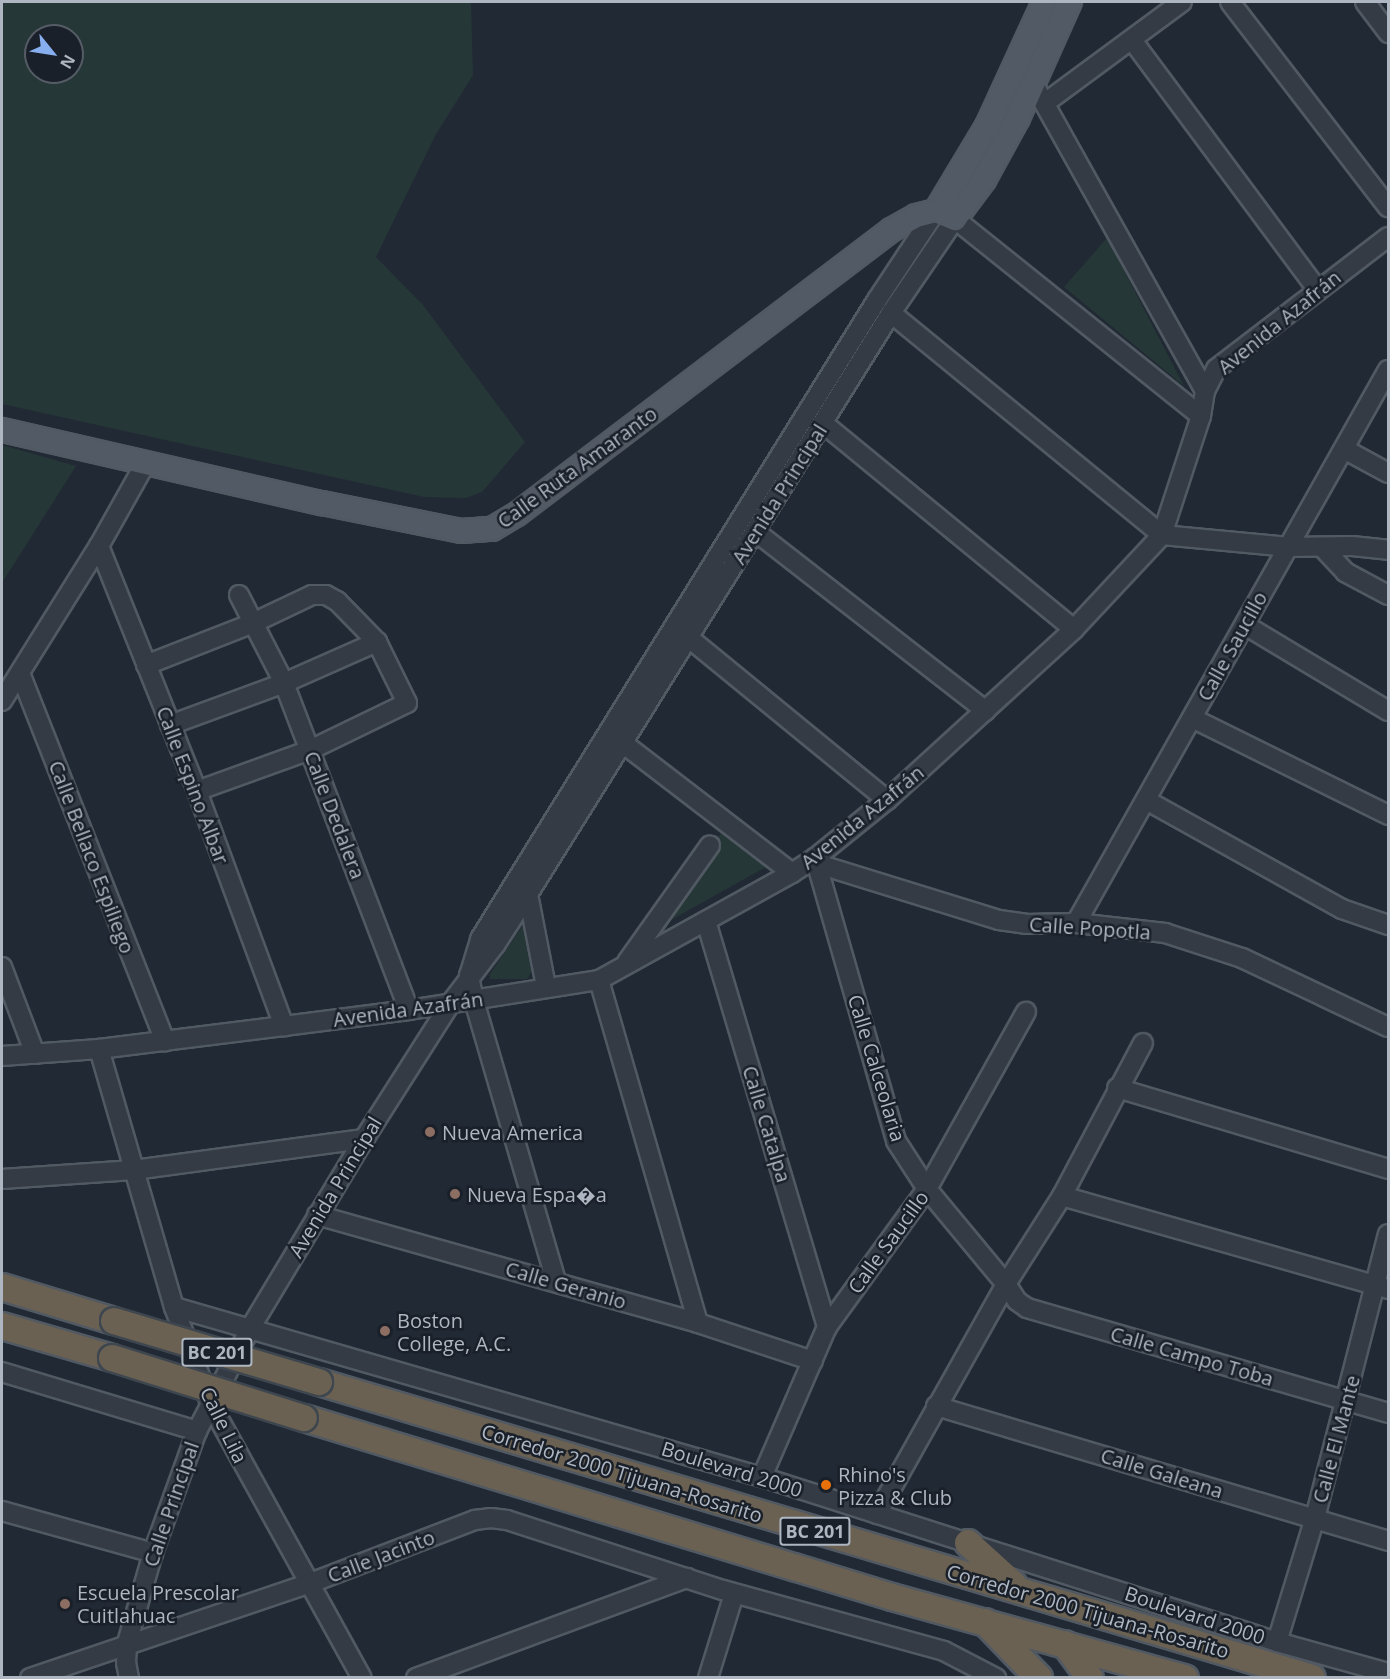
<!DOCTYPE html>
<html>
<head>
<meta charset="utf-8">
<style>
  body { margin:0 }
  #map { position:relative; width:1390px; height:1679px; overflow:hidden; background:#212934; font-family:"Open Sans",sans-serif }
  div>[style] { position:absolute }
  .green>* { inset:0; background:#263737 }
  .roads { filter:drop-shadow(2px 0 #515963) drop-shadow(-2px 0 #515963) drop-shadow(0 2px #515963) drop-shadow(0 -2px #515963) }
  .minor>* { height:18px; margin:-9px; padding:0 9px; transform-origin:9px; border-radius:9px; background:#343b45 }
  .major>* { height:22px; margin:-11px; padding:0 11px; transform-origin:11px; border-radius:11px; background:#525a65 }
  .highway>* { height:26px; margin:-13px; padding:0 13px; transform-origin:13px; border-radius:13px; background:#6a6152 }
  .bridges { filter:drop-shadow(2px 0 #3e464f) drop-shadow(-2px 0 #3e464f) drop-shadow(0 2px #3e464f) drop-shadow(0 -2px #3e464f) }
  .highway-bridge>* { height:26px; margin:-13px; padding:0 13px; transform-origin:13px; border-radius:13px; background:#6a6152 }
  .dots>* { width:16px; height:16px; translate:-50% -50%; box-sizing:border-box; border:3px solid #1a2029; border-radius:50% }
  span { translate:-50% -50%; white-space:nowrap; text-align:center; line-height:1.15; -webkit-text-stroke:5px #1a2029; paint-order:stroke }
  .shield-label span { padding:2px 4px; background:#1a2029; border:2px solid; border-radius:4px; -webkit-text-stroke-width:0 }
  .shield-label { font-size:18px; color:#aeb6c2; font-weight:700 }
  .street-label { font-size:20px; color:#aeb6c2 }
  .poi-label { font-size:20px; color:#aeb6c2 }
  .left { translate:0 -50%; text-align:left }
  .frame { position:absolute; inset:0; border:3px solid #aeb6c2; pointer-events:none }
  .north { position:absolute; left:24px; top:24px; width:60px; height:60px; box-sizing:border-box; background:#1a2029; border:2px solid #555c66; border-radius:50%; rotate:120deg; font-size:16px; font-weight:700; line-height:24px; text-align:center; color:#aeb6c2 }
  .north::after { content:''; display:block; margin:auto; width:21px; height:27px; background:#87aeee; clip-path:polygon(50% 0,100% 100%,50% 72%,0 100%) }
</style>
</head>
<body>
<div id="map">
  <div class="green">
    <div style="clip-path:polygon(evenodd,2px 2px,471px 2px,473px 75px,435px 136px,376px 257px,423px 305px,525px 442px,482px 492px,466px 498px,424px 497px,2px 404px,2px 2px,36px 36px,72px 36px,72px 72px,36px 72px,36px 36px)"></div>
    <div style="clip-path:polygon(1107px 238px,1184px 386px,1064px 287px)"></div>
    <div style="clip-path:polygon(2px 445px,76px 466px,2px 583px)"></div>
    <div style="clip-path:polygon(721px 833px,766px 867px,655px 929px)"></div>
    <div style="clip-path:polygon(525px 922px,532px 971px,527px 979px,490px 979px,490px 974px)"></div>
  </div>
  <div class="roads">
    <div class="minor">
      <div style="left:1230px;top:2px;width:259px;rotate:52.4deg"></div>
      <div style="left:1365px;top:2px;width:39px;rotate:53deg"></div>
      <div style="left:1132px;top:40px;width:312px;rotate:53.4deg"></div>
      <div style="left:1034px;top:85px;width:351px;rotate:60.8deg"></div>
      <div style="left:1045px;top:103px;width:170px;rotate:-36.4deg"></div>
      <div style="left:891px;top:313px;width:350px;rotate:39.3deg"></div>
      <div style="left:1162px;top:535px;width:128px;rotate:5.4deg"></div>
      <div style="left:1289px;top:547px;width:63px;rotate:-0.9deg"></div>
      <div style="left:1352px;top:546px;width:36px;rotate:6deg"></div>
      <div style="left:824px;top:424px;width:323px;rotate:39.4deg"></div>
      <div style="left:1344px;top:449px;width:50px;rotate:28.6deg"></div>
      <div style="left:756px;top:532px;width:291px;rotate:37.9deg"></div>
      <div style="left:99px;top:546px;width:264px;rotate:68.2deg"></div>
      <div style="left:197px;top:791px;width:251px;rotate:69.7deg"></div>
      <div style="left:1323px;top:548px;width:33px;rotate:47deg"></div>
      <div style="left:1345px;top:572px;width:49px;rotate:28.1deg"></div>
      <div style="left:239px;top:595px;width:99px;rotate:62.9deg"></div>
      <div style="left:284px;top:683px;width:350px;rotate:69.1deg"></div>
      <div style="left:1245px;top:625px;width:167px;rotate:31deg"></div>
      <div style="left:689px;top:638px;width:256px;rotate:39.3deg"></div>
      <div style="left:146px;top:665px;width:115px;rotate:-21.4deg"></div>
      <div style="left:253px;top:623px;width:65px;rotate:-25.4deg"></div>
      <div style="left:312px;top:595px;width:14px"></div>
      <div style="left:326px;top:595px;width:13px;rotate:29deg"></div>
      <div style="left:337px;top:601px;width:57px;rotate:45.7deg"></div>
      <div style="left:377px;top:642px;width:68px;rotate:63.8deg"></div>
      <div style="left:407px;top:703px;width:108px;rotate:154.1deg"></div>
      <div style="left:310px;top:750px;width:120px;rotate:160.1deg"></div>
      <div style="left:20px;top:673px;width:396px;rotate:68.5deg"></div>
      <div style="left:2px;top:701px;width:183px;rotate:-58deg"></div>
      <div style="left:99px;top:546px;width:94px;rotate:-60.7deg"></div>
      <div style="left:1192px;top:718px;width:219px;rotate:26.3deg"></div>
      <div style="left:170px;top:725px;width:121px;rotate:-20.2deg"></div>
      <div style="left:284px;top:683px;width:102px;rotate:-23.8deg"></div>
      <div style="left:624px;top:744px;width:212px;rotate:37.5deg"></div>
      <div style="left:1146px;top:800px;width:224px;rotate:29.1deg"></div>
      <div style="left:1342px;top:909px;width:49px;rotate:19.2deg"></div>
      <div style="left:815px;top:858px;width:294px;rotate:74deg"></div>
      <div style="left:896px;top:1141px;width:57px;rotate:57.1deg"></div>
      <div style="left:927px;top:1189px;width:124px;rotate:50.3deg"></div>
      <div style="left:1006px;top:1284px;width:20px;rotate:57deg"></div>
      <div style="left:1017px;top:1301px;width:12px;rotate:35deg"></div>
      <div style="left:1027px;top:1308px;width:376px;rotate:16.2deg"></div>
      <div style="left:818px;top:864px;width:189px;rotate:17.2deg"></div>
      <div style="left:999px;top:920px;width:27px;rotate:8deg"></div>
      <div style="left:1026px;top:924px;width:50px;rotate:-1.1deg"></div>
      <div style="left:1076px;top:923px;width:90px;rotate:6.4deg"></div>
      <div style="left:1165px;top:933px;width:81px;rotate:18deg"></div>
      <div style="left:1242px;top:958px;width:161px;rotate:25.3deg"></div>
      <div style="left:528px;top:894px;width:95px;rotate:79deg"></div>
      <div style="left:706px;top:921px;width:424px;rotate:73.4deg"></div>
      <div style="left:1076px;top:923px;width:635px;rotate:-60.57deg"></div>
      <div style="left:627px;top:962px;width:143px;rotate:-54.6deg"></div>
      <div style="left:2px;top:967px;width:93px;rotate:69.2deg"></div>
      <div style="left:599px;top:980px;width:357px;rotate:73.9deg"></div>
      <div style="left:99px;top:1049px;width:269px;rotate:73.8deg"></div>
      <div style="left:174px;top:1307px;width:103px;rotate:69.4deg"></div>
      <div style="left:210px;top:1403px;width:314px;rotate:61.1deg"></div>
      <div style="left:2px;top:1056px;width:97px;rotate:-4.1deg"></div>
      <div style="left:99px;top:1049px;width:186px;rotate:-7.1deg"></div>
      <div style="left:284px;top:1026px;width:126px;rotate:-7.3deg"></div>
      <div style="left:409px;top:1010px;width:192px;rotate:-9deg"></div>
      <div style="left:599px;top:980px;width:221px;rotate:-29deg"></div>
      <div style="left:792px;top:873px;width:27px;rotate:-33deg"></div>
      <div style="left:815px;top:858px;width:92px;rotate:-38.9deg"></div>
      <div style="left:887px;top:800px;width:253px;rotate:-42.4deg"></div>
      <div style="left:1074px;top:629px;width:129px;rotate:-46.9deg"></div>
      <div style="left:1162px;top:535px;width:125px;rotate:-71.9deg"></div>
      <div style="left:1201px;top:416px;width:25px;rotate:-81deg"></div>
      <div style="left:1205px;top:391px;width:25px;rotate:-63deg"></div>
      <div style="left:1216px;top:369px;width:217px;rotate:-37.5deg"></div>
      <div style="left:1117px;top:1088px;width:283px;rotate:16.6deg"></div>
      <div style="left:2px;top:1179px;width:132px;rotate:-3.9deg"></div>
      <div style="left:134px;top:1170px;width:232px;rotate:-7.7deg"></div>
      <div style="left:1062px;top:1196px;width:339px;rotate:15.9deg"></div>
      <div style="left:317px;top:1215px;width:396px;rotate:15.8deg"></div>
      <div style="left:698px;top:1323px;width:121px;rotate:18.3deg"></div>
      <div style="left:556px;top:1281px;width:293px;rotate:-106.3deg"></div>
      <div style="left:474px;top:1000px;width:25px;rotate:-102deg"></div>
      <div style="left:469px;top:976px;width:39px;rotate:-73deg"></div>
      <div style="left:480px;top:939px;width:752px;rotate:-58.15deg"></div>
      <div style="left:877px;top:300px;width:107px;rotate:-56.5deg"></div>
      <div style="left:174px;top:1307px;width:612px;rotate:16.13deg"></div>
      <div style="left:762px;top:1477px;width:541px;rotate:17.76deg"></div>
      <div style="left:1277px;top:1642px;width:115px;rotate:15.6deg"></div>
      <div style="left:2px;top:1372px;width:204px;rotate:16.8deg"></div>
      <div style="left:936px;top:1406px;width:472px;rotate:16.6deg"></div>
      <div style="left:762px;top:1477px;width:163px;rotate:-66.6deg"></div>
      <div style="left:827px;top:1327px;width:170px;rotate:-54.1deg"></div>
      <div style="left:927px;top:1189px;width:203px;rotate:-60.8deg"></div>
      <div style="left:2px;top:1511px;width:157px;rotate:15.5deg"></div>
      <div style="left:877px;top:1514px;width:264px;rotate:-60.7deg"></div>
      <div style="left:1006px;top:1284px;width:104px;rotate:-57.5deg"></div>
      <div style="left:1062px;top:1196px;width:173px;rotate:-62.1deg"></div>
      <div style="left:1277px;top:1642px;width:130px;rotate:-73deg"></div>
      <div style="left:1315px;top:1518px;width:293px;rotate:-75.6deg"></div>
      <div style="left:30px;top:1678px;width:293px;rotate:-18.7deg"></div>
      <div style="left:308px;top:1584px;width:179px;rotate:-21deg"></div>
      <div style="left:475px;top:1520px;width:16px;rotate:-7deg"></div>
      <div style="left:491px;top:1518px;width:16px;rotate:7deg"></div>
      <div style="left:507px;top:1520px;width:227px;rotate:18deg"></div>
      <div style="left:723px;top:1590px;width:229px;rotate:15.4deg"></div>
      <div style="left:944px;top:1651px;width:59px;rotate:27.4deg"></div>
      <div style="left:129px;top:1678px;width:15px;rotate:-101deg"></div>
      <div style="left:126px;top:1663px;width:20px;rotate:-87deg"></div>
      <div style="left:127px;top:1643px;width:94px;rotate:-73.9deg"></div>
      <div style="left:153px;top:1553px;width:130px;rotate:-70.2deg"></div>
      <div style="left:197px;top:1431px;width:117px;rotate:-62.6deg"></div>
      <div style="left:251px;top:1327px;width:219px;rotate:-59deg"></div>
      <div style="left:364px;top:1139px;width:160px;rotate:-57.5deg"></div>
      <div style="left:450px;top:1004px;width:74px;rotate:-52.7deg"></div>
      <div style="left:495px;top:945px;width:61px;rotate:-57.1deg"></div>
      <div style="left:528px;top:894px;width:685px;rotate:-58deg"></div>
      <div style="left:891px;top:313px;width:114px;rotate:-55.8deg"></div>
      <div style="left:955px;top:219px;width:315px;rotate:38.7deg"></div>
      <div style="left:416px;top:1678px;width:289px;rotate:-20.3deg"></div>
      <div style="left:708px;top:1678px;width:88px;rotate:-72.8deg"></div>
    </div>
    <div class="major">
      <div style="left:936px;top:211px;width:99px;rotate:-59deg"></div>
      <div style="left:987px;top:126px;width:136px;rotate:-65.3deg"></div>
      <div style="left:2px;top:430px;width:328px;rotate:12.9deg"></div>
      <div style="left:322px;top:503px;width:142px;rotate:11.4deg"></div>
      <div style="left:461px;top:531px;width:31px;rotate:-4deg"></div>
      <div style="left:492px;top:529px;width:29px;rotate:-31deg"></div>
      <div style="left:517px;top:514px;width:470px;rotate:-37.2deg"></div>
      <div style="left:891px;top:230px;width:29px;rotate:-29deg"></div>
      <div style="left:916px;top:216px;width:21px;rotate:-14deg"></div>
      <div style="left:936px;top:211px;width:21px;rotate:23deg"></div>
      <div style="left:955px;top:219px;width:49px;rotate:-53.4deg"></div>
      <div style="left:984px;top:180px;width:71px;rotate:-61.3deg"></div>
      <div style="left:1018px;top:118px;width:127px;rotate:-65.9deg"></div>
    </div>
    <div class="highway">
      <div style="left:2px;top:1287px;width:117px;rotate:16.9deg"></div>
      <div style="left:2px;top:1326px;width:115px;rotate:16.2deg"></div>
      <div style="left:319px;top:1382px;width:1036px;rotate:16.6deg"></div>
      <div style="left:304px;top:1418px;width:615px;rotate:16.93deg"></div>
      <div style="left:892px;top:1597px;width:304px;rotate:15.5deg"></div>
      <div style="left:968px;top:1543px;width:62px;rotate:42.4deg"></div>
      <div style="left:985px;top:1622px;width:78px;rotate:46deg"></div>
      <div style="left:1065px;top:1644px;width:42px;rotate:53.7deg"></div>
    </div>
  </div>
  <div class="bridges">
    <div class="highway-bridge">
      <div style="left:114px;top:1321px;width:214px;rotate:16.6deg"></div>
      <div style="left:112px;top:1358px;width:201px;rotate:17.4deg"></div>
    </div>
  </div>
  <div class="dots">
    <div style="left:430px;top:1132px;background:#8d6e63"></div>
    <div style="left:455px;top:1194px;background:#8d6e63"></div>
    <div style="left:385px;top:1331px;background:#8d6e63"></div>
    <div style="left:826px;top:1485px;background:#e8710a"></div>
    <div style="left:65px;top:1604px;background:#8d6e63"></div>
  </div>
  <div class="shield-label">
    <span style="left:217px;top:1352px">BC 201</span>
    <span style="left:815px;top:1531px">BC 201</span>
  </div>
  <div class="street-label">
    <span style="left:1279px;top:322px;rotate:-39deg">Avenida Azafrán</span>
    <span style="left:577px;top:467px;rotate:-36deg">Calle Ruta Amaranto</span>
    <span style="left:779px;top:494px;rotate:-58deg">Avenida Principal</span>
    <span style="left:1232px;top:646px;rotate:-61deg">Calle Saucillo</span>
    <span style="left:193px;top:785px;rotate:69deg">Calle Espino Albar</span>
    <span style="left:335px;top:815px;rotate:69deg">Calle Dedalera</span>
    <span style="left:862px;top:817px;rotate:-39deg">Avenida Azafrán</span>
    <span style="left:92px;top:857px;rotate:69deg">Calle Bellaco Espiliego</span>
    <span style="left:1090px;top:928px;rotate:4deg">Calle Popotla</span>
    <span style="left:408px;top:1009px;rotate:-8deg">Avenida Azafrán</span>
    <span style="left:877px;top:1068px;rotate:73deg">Calle Calceolaria</span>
    <span style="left:767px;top:1124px;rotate:73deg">Calle Catalpa</span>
    <span style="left:335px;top:1187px;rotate:-59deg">Avenida Principal</span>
    <span style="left:888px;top:1242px;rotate:-54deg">Calle Saucillo</span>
    <span style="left:566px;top:1285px;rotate:16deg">Calle Geranio</span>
    <span style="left:1192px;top:1356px;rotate:16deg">Calle Campo Toba</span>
    <span style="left:224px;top:1425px;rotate:64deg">Calle Lila</span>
    <span style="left:1336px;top:1439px;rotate:-75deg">Calle El Mante</span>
    <span style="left:732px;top:1469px;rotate:17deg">Boulevard 2000</span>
    <span style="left:622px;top:1473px;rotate:17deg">Corredor 2000 Tijuana-Rosarito</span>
    <span style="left:1162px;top:1473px;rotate:17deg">Calle Galeana</span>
    <span style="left:171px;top:1504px;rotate:-71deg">Calle Principal</span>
    <span style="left:381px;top:1556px;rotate:-21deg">Calle Jacinto</span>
    <span style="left:1088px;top:1611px;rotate:16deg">Corredor 2000 Tijuana-Rosarito</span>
    <span style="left:1195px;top:1615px;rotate:18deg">Boulevard 2000</span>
  </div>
  <div class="poi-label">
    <span class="left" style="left:442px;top:1132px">Nueva America</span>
    <span class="left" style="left:467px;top:1194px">Nueva Espa�a</span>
    <span class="left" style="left:397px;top:1332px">Boston<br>College, A.C.</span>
    <span class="left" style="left:838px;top:1486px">Rhino's<br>Pizza &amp; Club</span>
    <span class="left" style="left:77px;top:1604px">Escuela Prescolar<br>Cuitlahuac</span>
  </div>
  <div class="frame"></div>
  <div class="north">N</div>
</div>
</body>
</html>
